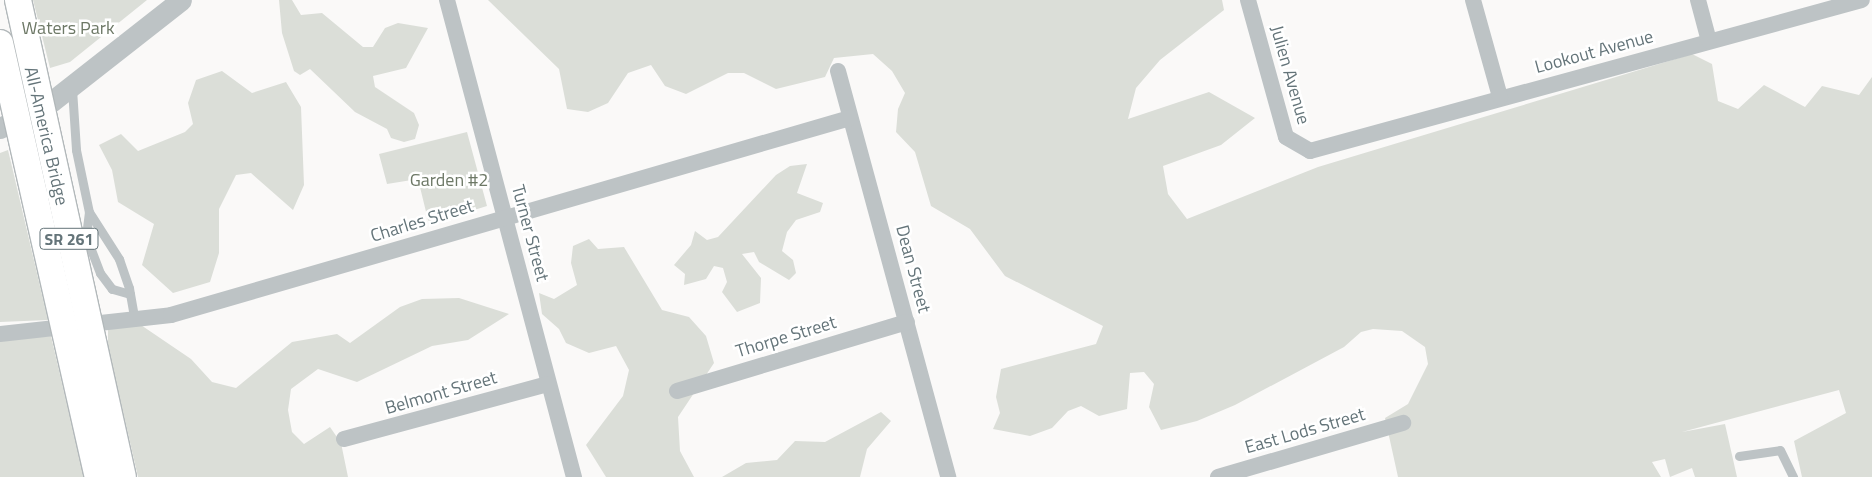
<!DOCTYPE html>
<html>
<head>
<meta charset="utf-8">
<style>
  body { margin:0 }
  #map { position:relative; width:1872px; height:477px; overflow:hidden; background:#faf9f8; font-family:"Titillium Web",sans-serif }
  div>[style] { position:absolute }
  .green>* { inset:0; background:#dbded8 }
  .service>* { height:9px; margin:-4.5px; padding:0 4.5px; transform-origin:4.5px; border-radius:4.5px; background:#bdc3c5 }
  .minor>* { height:16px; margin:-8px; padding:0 8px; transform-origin:8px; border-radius:8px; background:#bdc3c5 }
  .tertiary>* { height:21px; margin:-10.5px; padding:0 10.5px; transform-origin:10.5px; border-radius:10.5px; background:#bdc3c5 }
  .bridges { filter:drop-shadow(1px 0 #b2b8ba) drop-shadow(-1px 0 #b2b8ba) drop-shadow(0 1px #b2b8ba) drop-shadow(0 -1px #b2b8ba) }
  .primary-bridge>* { height:26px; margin:-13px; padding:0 13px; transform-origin:13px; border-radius:13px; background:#fff }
  span { translate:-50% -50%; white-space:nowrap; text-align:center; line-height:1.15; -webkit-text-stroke:5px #fff; paint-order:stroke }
  .shield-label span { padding:1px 4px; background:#fff; border:1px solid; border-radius:4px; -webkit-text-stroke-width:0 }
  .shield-label { font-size:16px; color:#647479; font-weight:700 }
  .park-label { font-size:18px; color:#6d7866 }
  .street-label { font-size:18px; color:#647479 }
</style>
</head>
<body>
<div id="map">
  <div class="green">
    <div style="clip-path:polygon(33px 0,147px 0,70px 62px,50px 68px)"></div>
    <div style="clip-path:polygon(279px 0,292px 0,301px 15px,322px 13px,363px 47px,373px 47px,385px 28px,398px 23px,428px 28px,406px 68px,373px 76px,375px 87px,414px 113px,419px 125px,415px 139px,404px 142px,391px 138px,387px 129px,355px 112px,310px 69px,300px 75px,294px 71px,282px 33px)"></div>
    <div style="clip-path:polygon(488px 0,1222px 0,1224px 10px,1160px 60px,1136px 88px,1128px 119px,1209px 92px,1255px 118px,1221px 145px,1163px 166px,1168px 194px,1187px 219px,1318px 167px,1692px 54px,1712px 64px,1718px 101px,1738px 109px,1764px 85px,1805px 107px,1822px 86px,1859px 95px,1872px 77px,1872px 477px,1802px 477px,1794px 441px,1846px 413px,1839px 390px,1682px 432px,1725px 424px,1737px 477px,1695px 477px,1692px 468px,1670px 477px,1665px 459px,1652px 462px,1661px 477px,1398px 477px,1385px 418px,1408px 404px,1428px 364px,1425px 347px,1402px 331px,1373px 329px,1361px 332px,1344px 347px,1235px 405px,1197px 421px,1161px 430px,1149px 407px,1154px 384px,1144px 372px,1130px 373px,1127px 409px,1099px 416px,1081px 406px,1068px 411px,1052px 428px,1030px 436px,993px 429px,1000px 413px,996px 397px,1001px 369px,1096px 344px,1103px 326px,1005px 276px,970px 229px,931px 206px,915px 152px,896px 132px,898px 109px,905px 93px,892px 71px,873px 54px,834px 58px,825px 77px,776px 89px,744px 73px,728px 73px,686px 94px,665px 86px,651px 65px,628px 73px,608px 103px,588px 112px,567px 109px,559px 69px)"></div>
    <div style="clip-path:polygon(222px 71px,252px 93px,286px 82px,301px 107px,304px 185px,293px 210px,251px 173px,236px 175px,219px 209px,219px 253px,210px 282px,173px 293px,142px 265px,154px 224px,118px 202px,112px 170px,99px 145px,121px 134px,138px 151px,185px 132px,193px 124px,188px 103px,196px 80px)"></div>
    <div style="clip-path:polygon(467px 132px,487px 206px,429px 224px,418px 179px,387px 184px,379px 154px)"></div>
    <div style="clip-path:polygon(8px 150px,13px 171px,48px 320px,0 322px,0 153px)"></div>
    <div style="clip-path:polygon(807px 164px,797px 193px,823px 203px,820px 212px,796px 220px,787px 232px,782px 251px,793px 260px,796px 273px,789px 280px,759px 262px,754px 252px,742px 254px,761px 278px,760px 303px,737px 312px,722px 292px,727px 282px,723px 268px,714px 266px,706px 279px,684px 285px,685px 274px,674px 265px,691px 245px,695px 231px,707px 240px,718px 237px,776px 175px,790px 166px)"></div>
    <div style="clip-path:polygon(589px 239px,598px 249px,624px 247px,662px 310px,689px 317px,706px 336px,714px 363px,678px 417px,680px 451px,694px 477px,606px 477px,586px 445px,623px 396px,629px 370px,616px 346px,589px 353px,566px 343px,559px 329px,542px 314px,539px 293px,554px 299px,577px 285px,571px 263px,573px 246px)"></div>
    <div style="clip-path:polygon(459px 298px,509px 314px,468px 340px,432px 346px,357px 382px,318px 369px,291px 389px,288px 410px,292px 432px,304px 444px,330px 427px,341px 443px,348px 477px,138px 477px,108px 347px,108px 323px,135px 321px,191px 359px,212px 382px,236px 388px,292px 342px,337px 334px,350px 343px,400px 307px,422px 299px)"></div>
    <div style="clip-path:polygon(51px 336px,84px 477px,0 477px,0 340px)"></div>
    <div style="clip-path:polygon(881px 412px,891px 421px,867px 449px,860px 477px,722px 477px,746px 463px,777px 460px,795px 441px,825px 442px)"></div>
  </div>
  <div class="service">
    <div style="left:72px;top:89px;width:61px;rotate:86.2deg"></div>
    <div style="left:76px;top:150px;width:63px;rotate:78.2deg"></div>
    <div style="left:130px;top:294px;width:19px;rotate:-164deg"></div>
    <div style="left:112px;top:289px;width:20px;rotate:-127deg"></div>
    <div style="left:100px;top:273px;width:40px;rotate:-111deg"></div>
    <div style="left:86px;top:236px;width:24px;rotate:-83deg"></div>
    <div style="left:89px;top:212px;width:56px;rotate:57.4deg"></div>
    <div style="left:119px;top:259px;width:31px;rotate:71deg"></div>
    <div style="left:129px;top:288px;width:34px;rotate:80deg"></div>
    <div style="left:1739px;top:456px;width:41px;rotate:-8.3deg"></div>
    <div style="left:1780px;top:450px;width:30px;rotate:64deg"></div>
  </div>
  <div class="minor">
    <div style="left:447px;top:0;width:494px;rotate:75.1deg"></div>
    <div style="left:1248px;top:0;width:142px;rotate:74.5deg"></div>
    <div style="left:1286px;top:137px;width:28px;rotate:30deg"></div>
    <div style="left:1310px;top:151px;width:572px;rotate:-15.3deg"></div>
    <div style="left:1473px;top:0;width:101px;rotate:74.4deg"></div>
    <div style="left:1698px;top:0;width:42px;rotate:75deg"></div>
    <div style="left:838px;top:71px;width:421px;rotate:74.8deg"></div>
    <div style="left:0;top:334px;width:172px;rotate:-6.3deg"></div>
    <div style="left:171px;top:315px;width:707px;rotate:-16.18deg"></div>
    <div style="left:677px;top:391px;width:240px;rotate:-16.7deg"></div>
    <div style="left:344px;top:439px;width:211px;rotate:-15.1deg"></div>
    <div style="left:1218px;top:477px;width:193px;rotate:-16.3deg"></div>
  </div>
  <div class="tertiary">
    <div style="left:0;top:128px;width:57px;rotate:-27deg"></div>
    <div style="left:51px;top:102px;width:165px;rotate:-38.1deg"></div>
  </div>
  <div class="bridges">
    <div class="primary-bridge">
      <div style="left:18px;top:0;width:488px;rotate:77.6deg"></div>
      <div style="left:0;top:43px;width:445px;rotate:77.3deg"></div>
    </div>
  </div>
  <div class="shield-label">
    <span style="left:69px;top:239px">SR 261</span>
  </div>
  <div class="park-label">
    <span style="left:68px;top:28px">Waters Park</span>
    <span style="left:449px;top:180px">Garden #2</span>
  </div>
  <div class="street-label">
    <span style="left:1594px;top:52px;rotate:-15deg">Lookout Avenue</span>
    <span style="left:1290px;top:75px;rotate:74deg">Julien Avenue</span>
    <span style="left:46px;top:136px;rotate:77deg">All-America Bridge</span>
    <span style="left:422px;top:221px;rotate:-17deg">Charles Street</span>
    <span style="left:530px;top:233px;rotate:75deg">Turner Street</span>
    <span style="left:913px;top:269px;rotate:75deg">Dean Street</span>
    <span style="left:786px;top:337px;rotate:-17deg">Thorpe Street</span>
    <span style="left:441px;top:393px;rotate:-16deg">Belmont Street</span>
    <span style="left:1305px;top:431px;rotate:-16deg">East Lods Street</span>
  </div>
</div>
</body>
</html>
